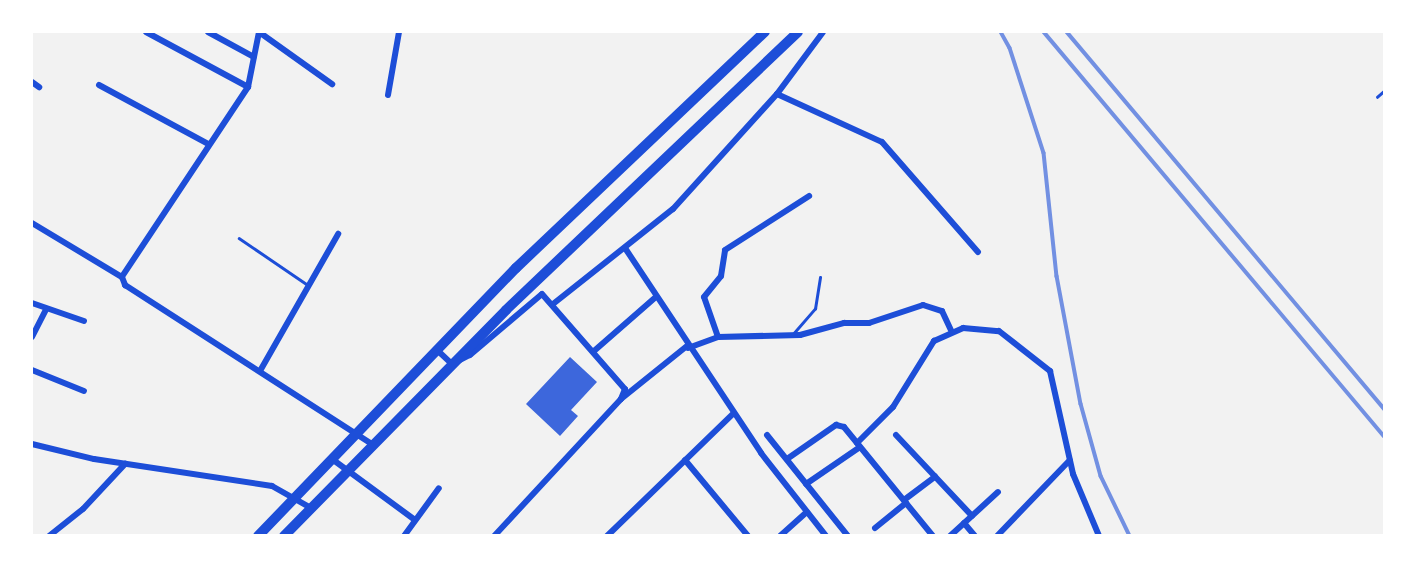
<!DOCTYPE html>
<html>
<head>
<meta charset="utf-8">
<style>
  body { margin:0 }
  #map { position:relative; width:1416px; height:567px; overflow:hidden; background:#f2f2f2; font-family:Ubuntu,sans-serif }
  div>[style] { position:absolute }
  .building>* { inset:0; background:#3d67dc }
  .service>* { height:2.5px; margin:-1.25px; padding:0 1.25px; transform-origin:1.25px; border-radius:1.25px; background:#1d4ed8 }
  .minor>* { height:6px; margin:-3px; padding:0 3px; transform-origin:3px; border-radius:3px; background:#1d4ed8 }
  .primary>* { height:10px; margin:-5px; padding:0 5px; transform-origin:5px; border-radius:5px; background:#1d4ed8 }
  .rail>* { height:3.5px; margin:-1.75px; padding:0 1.75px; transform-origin:1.75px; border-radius:1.75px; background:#7290e2 }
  span { translate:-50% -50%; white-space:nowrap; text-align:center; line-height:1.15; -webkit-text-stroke:7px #fff; paint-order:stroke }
  .frame { position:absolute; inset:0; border:33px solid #fff; pointer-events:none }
</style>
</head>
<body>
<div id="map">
  <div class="building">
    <div style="clip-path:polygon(570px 357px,597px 382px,571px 410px,578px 416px,560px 436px,526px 404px)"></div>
  </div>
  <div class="service">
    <div style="left:1377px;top:97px;width:9px;rotate:-41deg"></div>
    <div style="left:239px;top:238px;width:83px;rotate:34.3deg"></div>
    <div style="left:792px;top:335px;width:35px;rotate:-49deg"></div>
    <div style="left:815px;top:309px;width:32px;rotate:-81deg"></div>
  </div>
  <div class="minor">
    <div style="left:146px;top:32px;width:116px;rotate:28.3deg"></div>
    <div style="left:208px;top:32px;width:52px;rotate:28.5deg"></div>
    <div style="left:259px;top:32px;width:56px;rotate:101.3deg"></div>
    <div style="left:248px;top:87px;width:228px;rotate:123.6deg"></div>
    <div style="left:122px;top:277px;width:9px;rotate:69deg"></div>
    <div style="left:125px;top:285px;width:295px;rotate:32.8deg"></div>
    <div style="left:259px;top:32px;width:90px;rotate:35.5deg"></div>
    <div style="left:32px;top:82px;width:9px;rotate:36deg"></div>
    <div style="left:99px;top:85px;width:124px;rotate:28.4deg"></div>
    <div style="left:777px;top:94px;width:115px;rotate:24.6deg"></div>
    <div style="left:882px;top:142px;width:146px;rotate:48.9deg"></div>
    <div style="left:388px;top:95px;width:64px;rotate:-80.1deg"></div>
    <div style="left:32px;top:223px;width:105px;rotate:31deg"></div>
    <div style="left:625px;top:248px;width:246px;rotate:56.4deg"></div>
    <div style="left:761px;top:453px;width:105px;rotate:51.9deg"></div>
    <div style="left:32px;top:303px;width:55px;rotate:19.1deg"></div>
    <div style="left:553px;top:304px;width:153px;rotate:-38.4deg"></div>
    <div style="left:673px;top:209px;width:155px;rotate:-47.9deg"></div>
    <div style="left:777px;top:94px;width:77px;rotate:-53.4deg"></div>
    <div style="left:32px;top:337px;width:31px;rotate:-63deg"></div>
    <div style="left:718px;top:337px;width:42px;rotate:-109.3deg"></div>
    <div style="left:704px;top:297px;width:27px;rotate:-51deg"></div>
    <div style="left:721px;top:276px;width:26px;rotate:-81deg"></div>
    <div style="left:725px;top:250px;width:100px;rotate:-32.7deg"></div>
    <div style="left:688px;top:348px;width:32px;rotate:-20deg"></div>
    <div style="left:718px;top:337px;width:82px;rotate:-1.4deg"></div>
    <div style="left:800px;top:335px;width:46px;rotate:-15.3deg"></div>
    <div style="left:844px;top:323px;width:25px"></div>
    <div style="left:869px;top:323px;width:57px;rotate:-18.4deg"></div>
    <div style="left:923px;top:305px;width:20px;rotate:18deg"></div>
    <div style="left:942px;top:311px;width:21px;rotate:65deg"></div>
    <div style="left:437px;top:350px;width:21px;rotate:43deg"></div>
    <div style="left:452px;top:364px;width:20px;rotate:-27deg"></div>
    <div style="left:470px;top:355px;width:94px;rotate:-40.3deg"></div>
    <div style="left:542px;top:294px;width:126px;rotate:48.9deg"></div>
    <div style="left:625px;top:389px;width:11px;rotate:112deg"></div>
    <div style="left:621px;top:399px;width:187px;rotate:132.8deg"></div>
    <div style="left:594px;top:351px;width:82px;rotate:-41.1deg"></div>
    <div style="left:32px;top:370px;width:56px;rotate:22deg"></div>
    <div style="left:260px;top:371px;width:158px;rotate:-60.3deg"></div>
    <div style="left:621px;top:399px;width:85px;rotate:-38.8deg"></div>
    <div style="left:767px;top:435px;width:129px;rotate:51.3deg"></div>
    <div style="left:896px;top:435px;width:111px;rotate:46.8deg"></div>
    <div style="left:857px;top:443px;width:51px;rotate:-45deg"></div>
    <div style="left:893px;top:407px;width:78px;rotate:-58.2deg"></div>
    <div style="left:934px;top:341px;width:32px;rotate:-24deg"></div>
    <div style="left:963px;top:328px;width:36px;rotate:5deg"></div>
    <div style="left:999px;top:331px;width:65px;rotate:38.1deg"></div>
    <div style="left:1050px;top:371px;width:106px;rotate:77.4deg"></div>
    <div style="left:1073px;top:474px;width:67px;rotate:67.2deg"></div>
    <div style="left:32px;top:444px;width:64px;rotate:13.6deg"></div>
    <div style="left:94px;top:459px;width:180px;rotate:8.6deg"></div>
    <div style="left:272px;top:486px;width:45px;rotate:29.4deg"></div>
    <div style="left:332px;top:459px;width:103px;rotate:36.3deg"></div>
    <div style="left:787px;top:459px;width:60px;rotate:-34.8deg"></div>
    <div style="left:836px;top:425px;width:8px;rotate:14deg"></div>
    <div style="left:844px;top:427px;width:141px;rotate:50.8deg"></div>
    <div style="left:685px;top:460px;width:99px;rotate:50.3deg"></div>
    <div style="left:806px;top:484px;width:65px;rotate:-34.4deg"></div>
    <div style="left:904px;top:500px;width:39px;rotate:-37deg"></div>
    <div style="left:964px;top:523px;width:17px;rotate:50deg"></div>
    <div style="left:875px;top:528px;width:40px;rotate:-39deg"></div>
    <div style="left:49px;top:536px;width:43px;rotate:-38.5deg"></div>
    <div style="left:83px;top:509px;width:62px;rotate:-47deg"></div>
    <div style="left:404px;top:536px;width:59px;rotate:-53.9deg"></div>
    <div style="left:607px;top:536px;width:175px;rotate:-44.1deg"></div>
    <div style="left:780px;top:536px;width:36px;rotate:-42deg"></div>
    <div style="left:950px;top:536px;width:65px;rotate:-42.5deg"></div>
    <div style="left:997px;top:536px;width:105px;rotate:-46.2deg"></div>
  </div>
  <div class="primary">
    <div style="left:258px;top:536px;width:372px;rotate:-46.1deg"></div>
    <div style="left:516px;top:268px;width:343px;rotate:-43.5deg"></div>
    <div style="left:284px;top:536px;width:317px;rotate:-45.5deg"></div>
    <div style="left:506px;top:310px;width:403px;rotate:-43.6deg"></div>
  </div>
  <div class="rail">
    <div style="left:1001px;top:32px;width:18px;rotate:61deg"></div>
    <div style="left:1010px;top:48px;width:110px;rotate:72.1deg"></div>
    <div style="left:1044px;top:153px;width:124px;rotate:84deg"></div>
    <div style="left:1057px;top:276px;width:130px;rotate:79.4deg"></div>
    <div style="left:1081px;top:404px;width:75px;rotate:74.5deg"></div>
    <div style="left:1101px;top:476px;width:67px;rotate:64.2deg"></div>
    <div style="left:1044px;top:32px;width:528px;rotate:49.92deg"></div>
    <div style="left:1067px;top:32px;width:493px;rotate:49.9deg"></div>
  </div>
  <div class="frame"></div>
</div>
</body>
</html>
